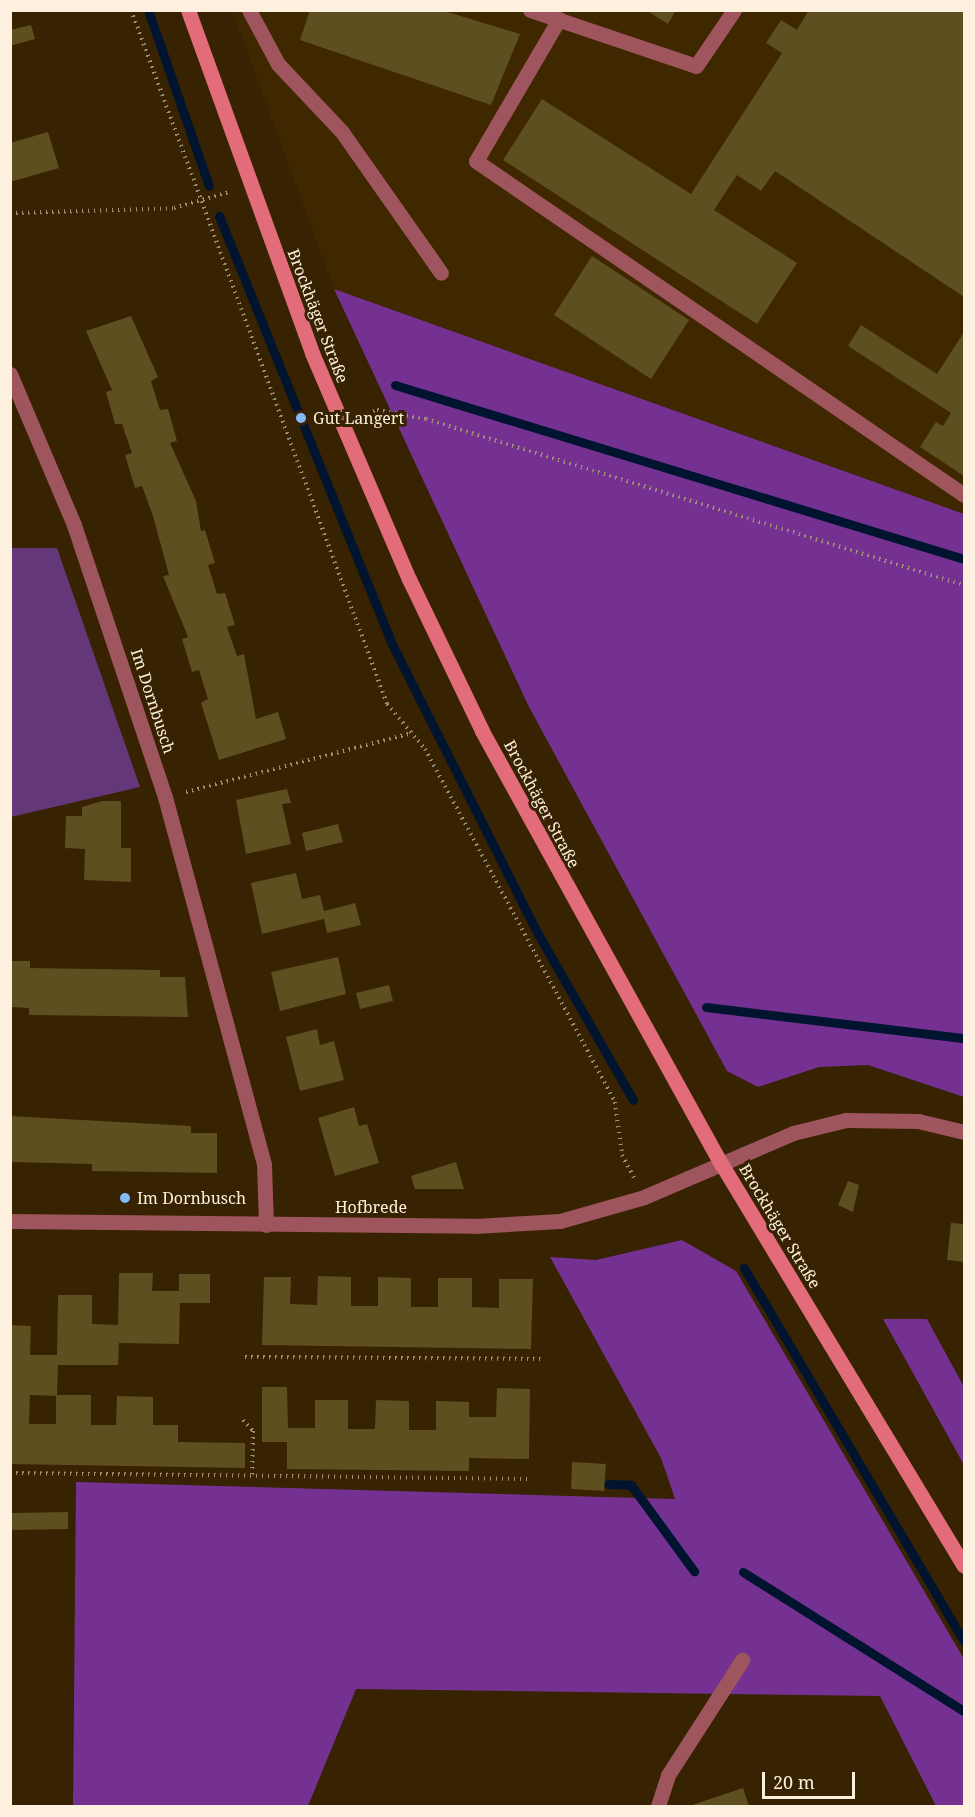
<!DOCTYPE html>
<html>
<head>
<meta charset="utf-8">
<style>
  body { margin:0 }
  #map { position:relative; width:975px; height:1817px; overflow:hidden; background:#372202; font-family:"Noto Serif",serif }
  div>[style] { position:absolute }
  .built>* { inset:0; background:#3f2700 }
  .green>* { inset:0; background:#643779 }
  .forest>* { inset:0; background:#743191 }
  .stream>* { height:9px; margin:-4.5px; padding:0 4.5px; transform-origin:4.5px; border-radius:4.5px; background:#001430 }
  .building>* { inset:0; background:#5d4f1f }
  .path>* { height:4px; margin-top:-2px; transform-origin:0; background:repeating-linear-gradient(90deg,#9f8e75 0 1.5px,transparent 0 6px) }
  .service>* { height:15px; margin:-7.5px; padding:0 7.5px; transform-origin:7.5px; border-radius:7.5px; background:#9f555d }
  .minor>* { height:15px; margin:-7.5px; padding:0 7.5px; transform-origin:7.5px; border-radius:7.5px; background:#9f555d }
  .secondary>* { height:15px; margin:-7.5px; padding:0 7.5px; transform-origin:7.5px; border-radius:7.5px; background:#e36c7b }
  .dots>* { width:16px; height:16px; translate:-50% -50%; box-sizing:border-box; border:3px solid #372202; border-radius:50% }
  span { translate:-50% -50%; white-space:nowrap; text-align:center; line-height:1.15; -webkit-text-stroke:6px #372202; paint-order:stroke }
  .street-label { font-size:16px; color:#fef0de }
  .poi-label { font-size:16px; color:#fef0de }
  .left { translate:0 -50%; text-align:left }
  .frame { position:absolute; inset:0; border:12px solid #fef0de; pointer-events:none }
  .scale { position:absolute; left:762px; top:1772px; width:93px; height:27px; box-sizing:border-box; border:3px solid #fef0de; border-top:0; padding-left:8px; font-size:18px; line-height:21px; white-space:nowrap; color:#fef0de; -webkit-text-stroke:4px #372202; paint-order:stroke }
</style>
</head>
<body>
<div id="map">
  <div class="built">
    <div style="clip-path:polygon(232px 11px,964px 11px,964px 514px,334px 289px)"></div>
  </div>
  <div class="green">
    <div style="clip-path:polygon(11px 548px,57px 548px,140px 787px,11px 817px)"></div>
  </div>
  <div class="forest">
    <div style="clip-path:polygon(334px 289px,964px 514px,964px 1097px,868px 1065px,819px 1067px,758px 1087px,727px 1071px,529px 707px)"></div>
    <div style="clip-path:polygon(682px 1240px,736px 1271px,964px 1659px,964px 1806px,936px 1806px,880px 1696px,356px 1689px,308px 1806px,73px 1806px,76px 1482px,675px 1499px,661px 1458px,550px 1257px,596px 1260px)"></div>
    <div style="clip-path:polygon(883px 1319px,927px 1319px,964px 1387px,964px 1465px)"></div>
  </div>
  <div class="stream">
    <div style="left:148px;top:10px;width:186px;rotate:70.9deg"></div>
    <div style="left:219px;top:216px;width:462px;rotate:68deg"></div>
    <div style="left:392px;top:644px;width:325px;rotate:63.3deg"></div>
    <div style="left:538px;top:934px;width:191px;rotate:60.2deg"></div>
    <div style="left:395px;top:385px;width:595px;rotate:17deg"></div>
    <div style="left:706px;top:1007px;width:260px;rotate:6.9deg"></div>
    <div style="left:744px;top:1268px;width:433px;rotate:59.5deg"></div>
    <div style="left:608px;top:1484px;width:23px;rotate:2deg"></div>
    <div style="left:631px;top:1485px;width:107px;rotate:53.8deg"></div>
    <div style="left:743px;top:1572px;width:261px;rotate:32.2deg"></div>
  </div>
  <div class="building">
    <div style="clip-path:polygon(310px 10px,441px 10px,520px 34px,491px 105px,300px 40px)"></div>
    <div style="clip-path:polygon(646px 10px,676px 10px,668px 24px)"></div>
    <div style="clip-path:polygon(809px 10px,964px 10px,964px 297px,775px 171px,761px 191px,737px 175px,714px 210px,797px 263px,757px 324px,503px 160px,542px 99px,691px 194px,782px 53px,766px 43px,781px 20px,797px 30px)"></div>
    <div style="clip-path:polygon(31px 25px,35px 39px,10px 46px,10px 30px)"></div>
    <div style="clip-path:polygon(48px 132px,59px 168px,10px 182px,10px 143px)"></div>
    <div style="clip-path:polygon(592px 256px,689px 320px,651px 379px,554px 315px)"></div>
    <div style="clip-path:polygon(131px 316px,158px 377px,151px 381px,160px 410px,168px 409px,177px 441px,170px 443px,196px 501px,201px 531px,205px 530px,215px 563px,208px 565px,217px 594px,225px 593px,235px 625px,227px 627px,237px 656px,244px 654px,256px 719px,278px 712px,286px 739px,219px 760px,201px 703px,208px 699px,199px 670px,192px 672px,182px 639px,188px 637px,163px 576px,169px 575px,153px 516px,142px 486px,135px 488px,125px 455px,132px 453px,122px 424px,115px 424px,106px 392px,112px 390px,86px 331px)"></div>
    <div style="clip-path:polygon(861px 325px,937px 374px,964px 332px,964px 476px,920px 447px,936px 422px,943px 426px,951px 413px,848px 346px)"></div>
    <div style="clip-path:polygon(287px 789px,291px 803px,282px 804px,291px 844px,246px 854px,236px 800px)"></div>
    <div style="clip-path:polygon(102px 801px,121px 801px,121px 848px,131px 848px,131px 882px,84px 880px,85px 849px,65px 848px,66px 816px,82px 816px,82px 807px)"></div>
    <div style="clip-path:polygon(338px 824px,343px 842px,306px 851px,302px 833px)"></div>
    <div style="clip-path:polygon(296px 873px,302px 899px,320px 895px,324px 911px,355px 903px,361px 925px,327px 933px,324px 919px,262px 934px,251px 883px)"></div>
    <div style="clip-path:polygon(338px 957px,346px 994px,280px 1011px,271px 972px)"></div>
    <div style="clip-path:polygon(10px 961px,30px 961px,30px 968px,160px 970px,160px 977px,185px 977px,188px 1017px,29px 1015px,29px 1008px,10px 1007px)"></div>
    <div style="clip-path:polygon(389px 985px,393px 1001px,360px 1009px,356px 993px)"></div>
    <div style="clip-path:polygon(317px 1029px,320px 1045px,334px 1041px,344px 1080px,300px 1091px,286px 1037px)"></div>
    <div style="clip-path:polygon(354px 1107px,359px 1126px,367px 1124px,379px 1163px,335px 1176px,318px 1118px)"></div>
    <div style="clip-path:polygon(10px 1116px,191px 1126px,191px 1133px,217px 1133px,217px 1173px,92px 1171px,92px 1164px,10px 1162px)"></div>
    <div style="clip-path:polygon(456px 1162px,464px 1189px,415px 1189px,411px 1176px)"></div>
    <div style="clip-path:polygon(848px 1181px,859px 1185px,853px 1212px,838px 1205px)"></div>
    <div style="clip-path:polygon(951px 1223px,964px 1224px,964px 1262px,947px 1260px)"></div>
    <div style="clip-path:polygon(evenodd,119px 1273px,153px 1273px,152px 1291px,179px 1291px,179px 1274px,210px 1274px,210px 1303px,180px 1303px,179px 1344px,119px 1343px,118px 1365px,58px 1365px,57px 1395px,91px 1395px,91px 1425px,116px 1425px,117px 1396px,153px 1397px,153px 1425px,178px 1425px,178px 1442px,245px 1443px,245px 1468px,10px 1464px,10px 1325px,31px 1326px,30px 1355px,57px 1355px,58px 1295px,92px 1295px,92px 1324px,118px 1325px,119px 1273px,30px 1395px,56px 1396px,56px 1424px,29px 1424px,30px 1395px)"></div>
    <div style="clip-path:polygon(318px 1276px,351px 1277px,351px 1306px,378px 1306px,378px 1277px,411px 1278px,411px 1307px,438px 1307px,438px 1278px,472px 1278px,472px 1307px,499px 1308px,499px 1279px,533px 1279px,531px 1349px,262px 1345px,264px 1277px,291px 1277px,290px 1304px,317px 1305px)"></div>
    <div style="clip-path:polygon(262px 1387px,287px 1387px,288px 1428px,315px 1428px,315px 1400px,348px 1400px,348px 1429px,375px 1429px,376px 1400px,409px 1401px,409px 1430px,436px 1430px,436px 1401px,469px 1402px,469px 1417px,496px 1417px,497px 1388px,530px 1389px,529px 1459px,469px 1458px,469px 1471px,287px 1469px,287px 1442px,262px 1442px)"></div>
    <div style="clip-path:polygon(572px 1462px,606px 1464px,604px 1491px,571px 1489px)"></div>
    <div style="clip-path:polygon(68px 1512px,68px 1529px,10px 1530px,10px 1513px)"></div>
    <div style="clip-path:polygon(743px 1788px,749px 1806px,689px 1806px)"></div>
  </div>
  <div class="path">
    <div style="left:131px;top:10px;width:740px;rotate:69.75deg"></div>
    <div style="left:387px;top:704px;width:59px;rotate:49.8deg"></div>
    <div style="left:425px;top:749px;width:401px;rotate:61.7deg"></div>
    <div style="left:615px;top:1102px;width:53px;rotate:82.5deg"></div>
    <div style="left:622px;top:1155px;width:26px;rotate:62deg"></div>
    <div style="left:10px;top:213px;width:164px;rotate:-1.7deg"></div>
    <div style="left:174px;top:208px;width:57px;rotate:-16.2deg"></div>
    <div style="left:362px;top:416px;width:16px;rotate:-22deg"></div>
    <div style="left:377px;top:410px;width:50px;rotate:10.4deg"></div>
    <div style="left:426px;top:419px;width:563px;rotate:17.15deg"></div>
    <div style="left:186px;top:792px;width:234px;rotate:-14.6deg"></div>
    <div style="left:245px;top:1357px;width:297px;rotate:0.4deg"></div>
    <div style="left:243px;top:1420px;width:15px;rotate:48deg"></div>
    <div style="left:253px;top:1431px;width:44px;rotate:91.3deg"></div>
    <div style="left:10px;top:1473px;width:517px;rotate:0.66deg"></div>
  </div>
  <div class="service">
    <div style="left:249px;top:10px;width:61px;rotate:61.8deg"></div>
    <div style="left:278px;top:64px;width:93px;rotate:46.7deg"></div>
    <div style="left:342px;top:132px;width:172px;rotate:54.9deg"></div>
    <div style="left:530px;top:10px;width:175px;rotate:18.6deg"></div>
    <div style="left:696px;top:66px;width:68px;rotate:-55.8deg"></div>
    <div style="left:559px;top:19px;width:164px;rotate:120.3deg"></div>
    <div style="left:476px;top:161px;width:591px;rotate:34.39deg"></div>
    <div style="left:658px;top:1806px;width:33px;rotate:-72deg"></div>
    <div style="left:668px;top:1775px;width:137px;rotate:-57.2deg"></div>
  </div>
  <div class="minor">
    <div style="left:10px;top:374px;width:164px;rotate:67deg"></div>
    <div style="left:74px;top:525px;width:287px;rotate:71.5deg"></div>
    <div style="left:165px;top:797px;width:380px;rotate:74.9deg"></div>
    <div style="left:264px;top:1164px;width:61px;rotate:88.1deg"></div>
    <div style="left:10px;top:1221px;width:465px;rotate:0.6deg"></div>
    <div style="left:475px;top:1226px;width:85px;rotate:-3.4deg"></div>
    <div style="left:560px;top:1221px;width:87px;rotate:-15.9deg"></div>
    <div style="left:644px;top:1197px;width:162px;rotate:-23.2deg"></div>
    <div style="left:793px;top:1133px;width:55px;rotate:-13.8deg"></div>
    <div style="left:846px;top:1120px;width:72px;rotate:0.8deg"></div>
    <div style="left:918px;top:1121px;width:47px;rotate:13.4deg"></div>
  </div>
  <div class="secondary">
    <div style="left:188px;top:10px;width:365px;rotate:70.1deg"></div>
    <div style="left:312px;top:353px;width:246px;rotate:66.8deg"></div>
    <div style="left:409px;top:579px;width:169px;rotate:64.3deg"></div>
    <div style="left:482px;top:731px;width:496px;rotate:61.1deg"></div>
    <div style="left:722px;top:1165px;width:468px;rotate:58.9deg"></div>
  </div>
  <div class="dots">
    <div style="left:301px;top:418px;background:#86bbfb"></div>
    <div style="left:125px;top:1198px;background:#86bbfb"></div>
  </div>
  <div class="street-label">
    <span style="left:318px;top:316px;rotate:69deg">Brockhäger Straße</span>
    <span style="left:153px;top:701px;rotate:72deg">Im Dornbusch</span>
    <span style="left:542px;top:804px;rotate:62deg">Brockhäger Straße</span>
    <span style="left:371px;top:1207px">Hofbrede</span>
    <span style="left:780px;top:1226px;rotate:59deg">Brockhäger Straße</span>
  </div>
  <div class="poi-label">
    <span class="left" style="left:313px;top:418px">Gut Langert</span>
    <span class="left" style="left:137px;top:1198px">Im Dornbusch</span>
  </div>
  <div class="frame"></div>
  <div class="scale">20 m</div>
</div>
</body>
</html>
